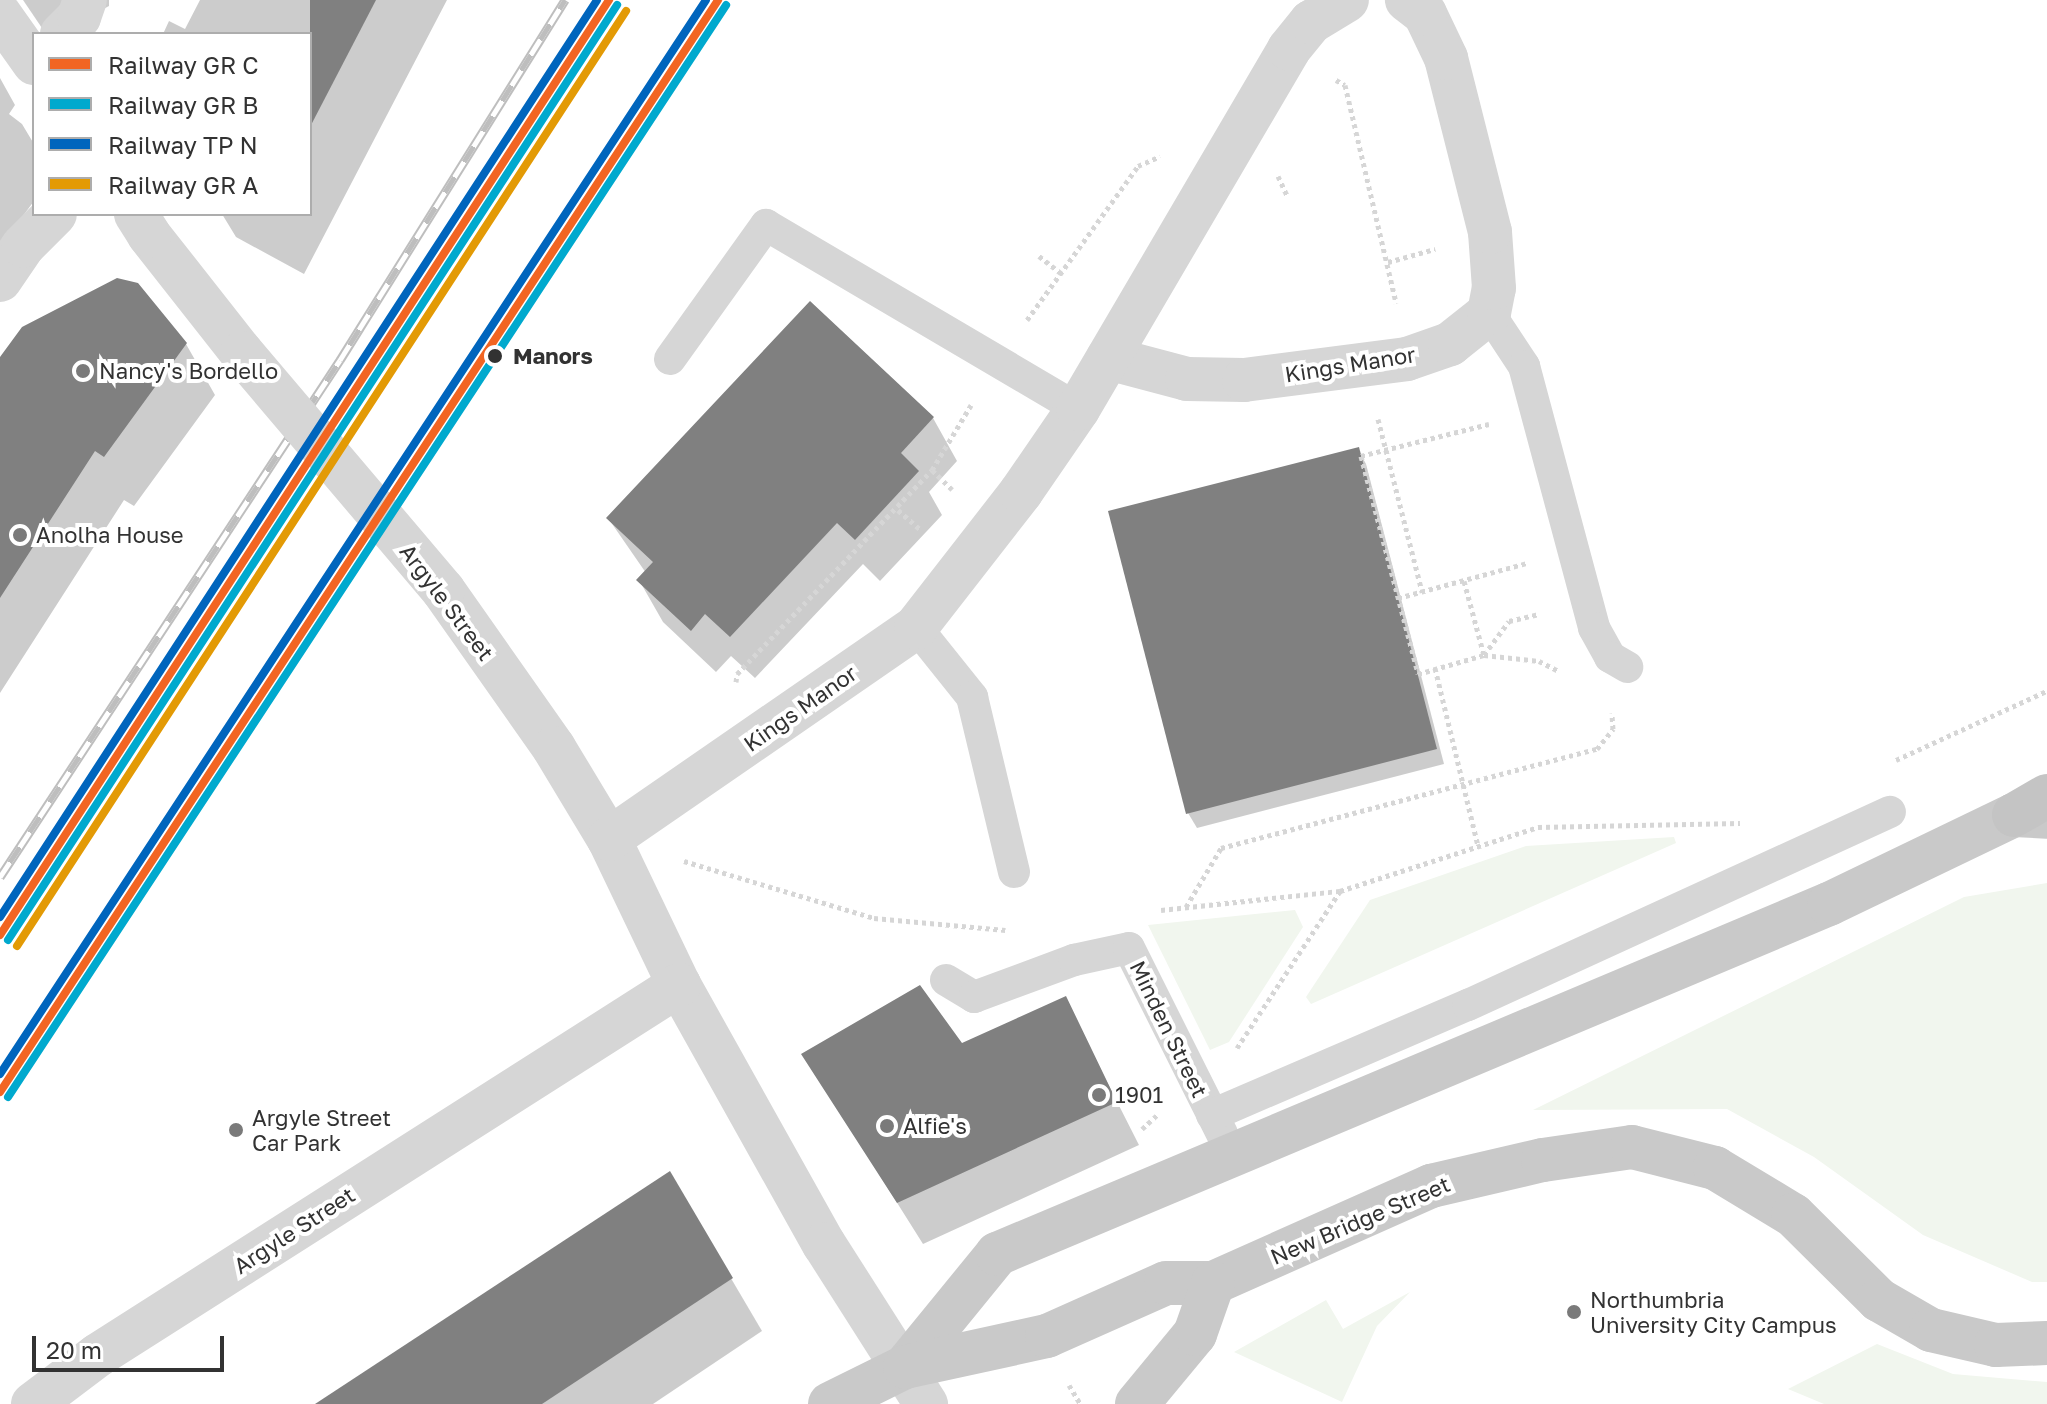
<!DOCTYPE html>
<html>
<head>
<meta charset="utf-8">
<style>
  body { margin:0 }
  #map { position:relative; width:2047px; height:1404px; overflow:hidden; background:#fff; font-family:"Golos Text",sans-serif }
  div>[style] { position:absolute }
  .green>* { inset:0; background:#f1f6ee }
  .shadow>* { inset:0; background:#0003 }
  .building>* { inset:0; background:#808080 }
  .path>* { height:5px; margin-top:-2.5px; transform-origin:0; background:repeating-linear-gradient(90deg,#d6d6d6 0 4px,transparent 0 8px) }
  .service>* { height:32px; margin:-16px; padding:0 16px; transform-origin:16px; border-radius:16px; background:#d6d6d6 }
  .pedestrian>* { height:44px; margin:-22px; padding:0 22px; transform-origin:22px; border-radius:22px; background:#d6d6d6 }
  .minor>* { height:44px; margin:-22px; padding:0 22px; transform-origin:22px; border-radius:22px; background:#d6d6d6 }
  .primary>* { height:44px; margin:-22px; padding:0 22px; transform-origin:22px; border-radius:22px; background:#c9c9c9 }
  .motorway>* { height:44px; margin:-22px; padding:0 22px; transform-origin:22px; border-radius:22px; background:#c4c4c4 }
  .rail>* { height:9px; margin-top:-4.5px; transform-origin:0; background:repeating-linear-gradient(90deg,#fff 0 18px,#bebebe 0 36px); box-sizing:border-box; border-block:2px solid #bebebe }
  .path-bridge>* { height:5px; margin-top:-2.5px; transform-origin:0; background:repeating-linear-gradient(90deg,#d6d6d6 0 4px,transparent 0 8px) }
  .pedestrian-bridge>* { height:44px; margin:-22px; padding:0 22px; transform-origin:22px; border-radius:22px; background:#d6d6d6 }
  .rail-1>* { height:8px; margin:-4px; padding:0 4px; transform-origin:4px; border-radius:4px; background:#f26522 }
  .rail-2>* { height:8px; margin:-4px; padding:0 4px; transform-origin:4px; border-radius:4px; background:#00a9ce }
  .rail-3>* { height:8px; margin:-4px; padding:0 4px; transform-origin:4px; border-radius:4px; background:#0065bd }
  .rail-4>* { height:8px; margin:-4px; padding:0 4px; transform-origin:4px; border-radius:4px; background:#e39a05 }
  .dots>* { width:22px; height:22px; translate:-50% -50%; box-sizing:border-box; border:4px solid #fff; border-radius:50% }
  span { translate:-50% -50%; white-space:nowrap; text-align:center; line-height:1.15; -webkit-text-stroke:8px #fff; paint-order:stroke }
  .stop-label { font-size:22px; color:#323232; font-weight:700 }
  .left { translate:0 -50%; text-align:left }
  .street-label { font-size:22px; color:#323232 }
  .poi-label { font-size:22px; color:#323232 }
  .legend { position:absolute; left:32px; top:32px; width:280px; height:184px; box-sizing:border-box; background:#fff; border:2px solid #adadad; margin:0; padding:10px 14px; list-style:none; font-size:24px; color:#323232 }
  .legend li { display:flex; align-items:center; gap:16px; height:40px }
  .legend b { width:40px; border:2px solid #adadad }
  .scale { position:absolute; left:32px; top:1336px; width:192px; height:36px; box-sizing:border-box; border:4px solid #323232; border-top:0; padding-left:10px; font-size:24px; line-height:28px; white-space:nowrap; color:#323232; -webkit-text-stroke:6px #fff; paint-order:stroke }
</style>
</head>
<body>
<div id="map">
  <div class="green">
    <div style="clip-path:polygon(1674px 837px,1676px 843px,1311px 1004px,1306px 997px,1370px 900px,1526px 846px)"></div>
    <div style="clip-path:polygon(2047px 883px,2047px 1282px,2032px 1282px,1923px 1235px,1814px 1157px,1727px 1109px,1533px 1110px,1964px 897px)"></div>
    <div style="clip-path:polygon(1295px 910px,1303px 927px,1229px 1042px,1210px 1050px,1148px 925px)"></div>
    <div style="clip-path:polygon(1410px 1292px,1377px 1326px,1342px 1402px,1234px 1352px,1326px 1300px,1343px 1329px)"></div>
    <div style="clip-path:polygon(1877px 1344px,1953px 1374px,2047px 1382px,2047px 1404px,1824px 1404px,1788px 1389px)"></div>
  </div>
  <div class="shadow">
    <div style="clip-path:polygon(23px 0,109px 0,109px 6px,57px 34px,46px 34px)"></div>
    <div style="clip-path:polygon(200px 0,447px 0,304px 274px,236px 237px,222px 214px,310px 214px,310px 34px,163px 34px,169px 21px,185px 29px)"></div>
    <div style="clip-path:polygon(0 78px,15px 105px,9px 114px,22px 124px,34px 144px,34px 201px,0 247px)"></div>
    <div style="clip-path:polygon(186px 344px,215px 395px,134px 506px,124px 500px,0 693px,0 360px)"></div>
    <div style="clip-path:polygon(933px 418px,957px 461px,929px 492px,942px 515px,880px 581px,863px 564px,755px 678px,731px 656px,716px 672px,663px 622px,639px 580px,646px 573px,608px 518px)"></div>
    <div style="clip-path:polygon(1358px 449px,1366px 464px,1444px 764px,1197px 828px,1188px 813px)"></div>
    <div style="clip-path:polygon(1065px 999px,1139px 1145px,923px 1244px,804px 1055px,961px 1045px)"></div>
    <div style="clip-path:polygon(669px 1173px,762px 1331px,653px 1404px,319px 1404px)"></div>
  </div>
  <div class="building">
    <div style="clip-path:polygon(310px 0,376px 0,310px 127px)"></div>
    <div style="clip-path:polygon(117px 278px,138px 283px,187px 343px,104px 457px,95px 451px,0 598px,0 357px,22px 327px)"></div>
    <div style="clip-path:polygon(810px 301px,934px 417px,901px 453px,919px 471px,855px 540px,837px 523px,730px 637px,705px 614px,691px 631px,636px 580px,653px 562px,606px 518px)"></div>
    <div style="clip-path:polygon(1359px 447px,1437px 749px,1186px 814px,1108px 511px)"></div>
    <div style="clip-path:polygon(920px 985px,962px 1043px,1066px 996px,1117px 1102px,897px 1203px,801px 1054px)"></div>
    <div style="clip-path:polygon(670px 1171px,733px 1278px,542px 1404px,315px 1404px)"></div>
  </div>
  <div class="path">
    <div style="left:1336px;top:80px;width:10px;rotate:29deg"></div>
    <div style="left:1345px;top:85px;width:224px;rotate:76.8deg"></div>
    <div style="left:1278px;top:176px;width:23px;rotate:65deg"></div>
    <div style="left:1039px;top:256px;width:28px;rotate:38deg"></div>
    <div style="left:1388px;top:262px;width:49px;rotate:-15.5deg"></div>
    <div style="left:1027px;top:320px;width:190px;rotate:-54.2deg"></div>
    <div style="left:1138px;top:166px;width:24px;rotate:-24deg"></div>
    <div style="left:1378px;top:419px;width:179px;rotate:75.7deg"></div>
    <div style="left:1489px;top:424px;width:132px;rotate:166deg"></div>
    <div style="left:1361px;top:456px;width:225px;rotate:75.3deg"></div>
    <div style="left:1418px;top:674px;width:69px;rotate:-16.1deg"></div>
    <div style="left:1484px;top:655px;width:42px;rotate:-53.7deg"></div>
    <div style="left:1509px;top:621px;width:31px;rotate:-13deg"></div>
    <div style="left:932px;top:470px;width:28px;rotate:44deg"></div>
    <div style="left:898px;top:510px;width:29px;rotate:41deg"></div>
    <div style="left:1464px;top:581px;width:77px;rotate:74.9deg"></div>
    <div style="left:1484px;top:655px;width:55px;rotate:6.2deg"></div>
    <div style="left:1539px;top:661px;width:22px;rotate:27deg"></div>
    <div style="left:1398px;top:598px;width:134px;rotate:-15.2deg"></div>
    <div style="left:1435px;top:668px;width:183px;rotate:76.4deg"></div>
    <div style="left:736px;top:682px;width:8px;rotate:-83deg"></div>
    <div style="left:737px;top:674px;width:282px;rotate:-46.3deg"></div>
    <div style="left:932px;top:470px;width:76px;rotate:-59deg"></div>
    <div style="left:684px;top:861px;width:198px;rotate:16.7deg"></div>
    <div style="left:874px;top:918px;width:132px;rotate:5.2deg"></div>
    <div style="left:1186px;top:907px;width:69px;rotate:-59.3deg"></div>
    <div style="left:1221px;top:848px;width:389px;rotate:-14.8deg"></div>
    <div style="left:1597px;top:749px;width:26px;rotate:-51deg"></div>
    <div style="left:1613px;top:729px;width:16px;rotate:-94deg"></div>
    <div style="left:1161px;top:910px;width:180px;rotate:-6.1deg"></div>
    <div style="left:1340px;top:891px;width:208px;rotate:-17.9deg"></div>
    <div style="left:1538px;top:827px;width:202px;rotate:-1.1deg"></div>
    <div style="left:1237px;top:1048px;width:188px;rotate:-56.7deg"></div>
    <div style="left:1142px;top:1129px;width:22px;rotate:-43deg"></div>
    <div style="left:1069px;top:1385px;width:21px;rotate:59deg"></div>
  </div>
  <div class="service">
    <div style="left:1489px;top:313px;width:64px;rotate:56.6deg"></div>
    <div style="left:1524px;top:366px;width:271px;rotate:75deg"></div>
    <div style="left:1594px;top:628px;width:33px;rotate:61deg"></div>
    <div style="left:1610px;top:657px;width:20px;rotate:30deg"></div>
    <div style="left:670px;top:359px;width:165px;rotate:-54.4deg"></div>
    <div style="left:766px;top:225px;width:362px;rotate:30.5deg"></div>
    <div style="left:916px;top:627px;width:90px;rotate:51.3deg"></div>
    <div style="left:972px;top:697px;width:180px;rotate:76.5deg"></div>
    <div style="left:946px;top:980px;width:33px;rotate:31deg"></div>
    <div style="left:974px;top:997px;width:107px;rotate:-20.3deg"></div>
    <div style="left:1074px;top:960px;width:56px;rotate:-12.3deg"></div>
    <div style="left:1129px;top:948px;width:208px;rotate:63.4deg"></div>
    <div style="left:1212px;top:1115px;width:279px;rotate:-23.3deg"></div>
    <div style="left:1468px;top:1005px;width:464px;rotate:-24.6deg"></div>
  </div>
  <div class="pedestrian">
    <div style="left:149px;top:235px;width:150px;rotate:51.8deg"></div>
    <div style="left:443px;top:590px;width:193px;rotate:54.9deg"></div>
  </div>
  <div class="minor">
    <div style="left:0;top:15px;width:59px;rotate:54.7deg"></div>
    <div style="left:62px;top:34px;width:24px;rotate:-45deg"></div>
    <div style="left:79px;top:17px;width:18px;rotate:-71deg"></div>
    <div style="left:136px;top:214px;width:25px;rotate:58deg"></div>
    <div style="left:0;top:280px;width:41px;rotate:-55.9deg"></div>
    <div style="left:23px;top:246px;width:45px;rotate:-45deg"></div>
    <div style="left:1108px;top:358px;width:82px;rotate:14.9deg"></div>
    <div style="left:1187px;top:379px;width:57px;rotate:1deg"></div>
    <div style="left:1244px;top:380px;width:164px;rotate:-7.3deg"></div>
    <div style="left:1407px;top:359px;width:46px;rotate:-19.2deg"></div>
    <div style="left:1450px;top:344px;width:50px;rotate:-38.5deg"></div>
    <div style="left:1489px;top:313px;width:25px;rotate:-79deg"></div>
    <div style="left:1494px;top:288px;width:56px;rotate:-94.1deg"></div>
    <div style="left:1490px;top:232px;width:179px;rotate:-104.2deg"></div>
    <div style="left:1446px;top:58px;width:49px;rotate:-115.5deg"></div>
    <div style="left:1425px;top:14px;width:23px;rotate:-142deg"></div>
    <div style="left:554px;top:748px;width:106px;rotate:58.9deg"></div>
    <div style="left:609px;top:839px;width:162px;rotate:64.4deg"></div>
    <div style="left:679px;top:985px;width:297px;rotate:60.8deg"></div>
    <div style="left:824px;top:1244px;width:190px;rotate:57.5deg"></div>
    <div style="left:609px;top:839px;width:373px;rotate:-34.6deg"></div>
    <div style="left:916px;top:627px;width:171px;rotate:-52.1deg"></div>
    <div style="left:1021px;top:492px;width:101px;rotate:-55.5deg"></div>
    <div style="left:1078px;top:409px;width:417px;rotate:-59.6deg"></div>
    <div style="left:1289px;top:49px;width:35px;rotate:-51deg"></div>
    <div style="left:1311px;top:22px;width:42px;rotate:-31.4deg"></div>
    <div style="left:33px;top:1404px;width:81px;rotate:-37deg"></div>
    <div style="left:98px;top:1355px;width:689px;rotate:-32.49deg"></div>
  </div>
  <div class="primary">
    <div style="left:905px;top:1367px;width:146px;rotate:-50.8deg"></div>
    <div style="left:997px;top:1254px;width:903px;rotate:-22.82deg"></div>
    <div style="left:1829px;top:904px;width:205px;rotate:-25.7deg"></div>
    <div style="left:2014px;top:815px;width:33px;rotate:3deg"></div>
    <div style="left:830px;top:1404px;width:84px;rotate:-26.3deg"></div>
    <div style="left:905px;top:1367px;width:145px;rotate:-12.3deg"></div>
    <div style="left:1047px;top:1336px;width:130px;rotate:-24deg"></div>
    <div style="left:1166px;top:1283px;width:47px"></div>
    <div style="left:1213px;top:1283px;width:239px;rotate:-24deg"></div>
    <div style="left:1431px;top:1186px;width:115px;rotate:-13.1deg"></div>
    <div style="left:1543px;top:1160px;width:90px;rotate:-8.3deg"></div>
    <div style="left:1632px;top:1147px;width:86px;rotate:14.2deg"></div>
    <div style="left:1715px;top:1168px;width:91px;rotate:31.1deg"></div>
    <div style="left:1793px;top:1215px;width:121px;rotate:44.7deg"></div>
    <div style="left:1879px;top:1300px;width:60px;rotate:30deg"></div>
    <div style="left:1931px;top:1330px;width:67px;rotate:13deg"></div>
    <div style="left:1996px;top:1345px;width:51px;rotate:-2.2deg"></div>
    <div style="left:1137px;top:1404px;width:91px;rotate:-50.4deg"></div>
    <div style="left:1195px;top:1334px;width:54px;rotate:-70.6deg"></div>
  </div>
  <div class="motorway">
    <div style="left:2014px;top:815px;width:38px;rotate:-30deg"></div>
  </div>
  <div class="rail">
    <div style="left:0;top:877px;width:619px;rotate:-56.67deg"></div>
    <div style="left:340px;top:360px;width:425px;rotate:-58deg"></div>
  </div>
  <div class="path-bridge">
    <div style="left:1896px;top:760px;width:166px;rotate:-24.6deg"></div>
  </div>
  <div class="pedestrian-bridge">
    <div style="left:242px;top:353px;width:311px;rotate:49.7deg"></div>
  </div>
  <div class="rail-1">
    <div style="left:0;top:935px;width:1116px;rotate:-56.92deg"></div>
    <div style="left:0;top:1092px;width:1307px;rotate:-56.67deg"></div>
  </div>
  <div class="rail-2">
    <div style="left:8px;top:940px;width:1116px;rotate:-56.92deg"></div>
    <div style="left:8px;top:1097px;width:1307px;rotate:-56.67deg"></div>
  </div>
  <div class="rail-3">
    <div style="left:0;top:917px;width:1094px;rotate:-56.93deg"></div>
    <div style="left:0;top:1074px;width:1285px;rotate:-56.68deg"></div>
  </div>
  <div class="rail-4">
    <div style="left:17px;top:946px;width:1116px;rotate:-56.92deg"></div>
  </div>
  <div class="dots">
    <div style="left:495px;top:356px;background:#323232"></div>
    <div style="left:83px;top:371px;background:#7a7a7a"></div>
    <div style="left:20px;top:535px;background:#7a7a7a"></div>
    <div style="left:1099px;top:1095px;background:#7a7a7a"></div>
    <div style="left:887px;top:1126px;background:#7a7a7a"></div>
    <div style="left:236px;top:1130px;background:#7a7a7a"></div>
    <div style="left:1574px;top:1312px;background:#7a7a7a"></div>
  </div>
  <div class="stop-label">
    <span class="left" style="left:513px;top:356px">Manors</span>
  </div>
  <div class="street-label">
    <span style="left:1350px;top:364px;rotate:-9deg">Kings Manor</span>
    <span style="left:447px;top:602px;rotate:53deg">Argyle Street</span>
    <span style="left:800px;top:708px;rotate:-35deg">Kings Manor</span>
    <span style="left:1169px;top:1029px;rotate:64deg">Minden Street</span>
    <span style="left:1360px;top:1220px;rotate:-23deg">New Bridge Street</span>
    <span style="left:294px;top:1230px;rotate:-33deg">Argyle Street</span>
  </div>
  <div class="poi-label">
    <span class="left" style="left:99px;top:371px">Nancy's Bordello</span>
    <span class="left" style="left:36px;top:535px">Anolha House</span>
    <span class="left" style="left:1115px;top:1095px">1901</span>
    <span class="left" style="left:252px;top:1130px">Argyle Street<br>Car Park</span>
    <span class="left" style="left:903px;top:1126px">Alfie's</span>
    <span class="left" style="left:1590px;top:1312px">Northumbria<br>University City Campus</span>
  </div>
  <ul class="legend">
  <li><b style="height:10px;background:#f26522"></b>Railway GR C</li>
  <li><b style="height:10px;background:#00a9ce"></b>Railway GR B</li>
  <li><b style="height:10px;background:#0065bd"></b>Railway TP N</li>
  <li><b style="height:10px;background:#e39a05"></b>Railway GR A</li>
  </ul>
  <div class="scale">20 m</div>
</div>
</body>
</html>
